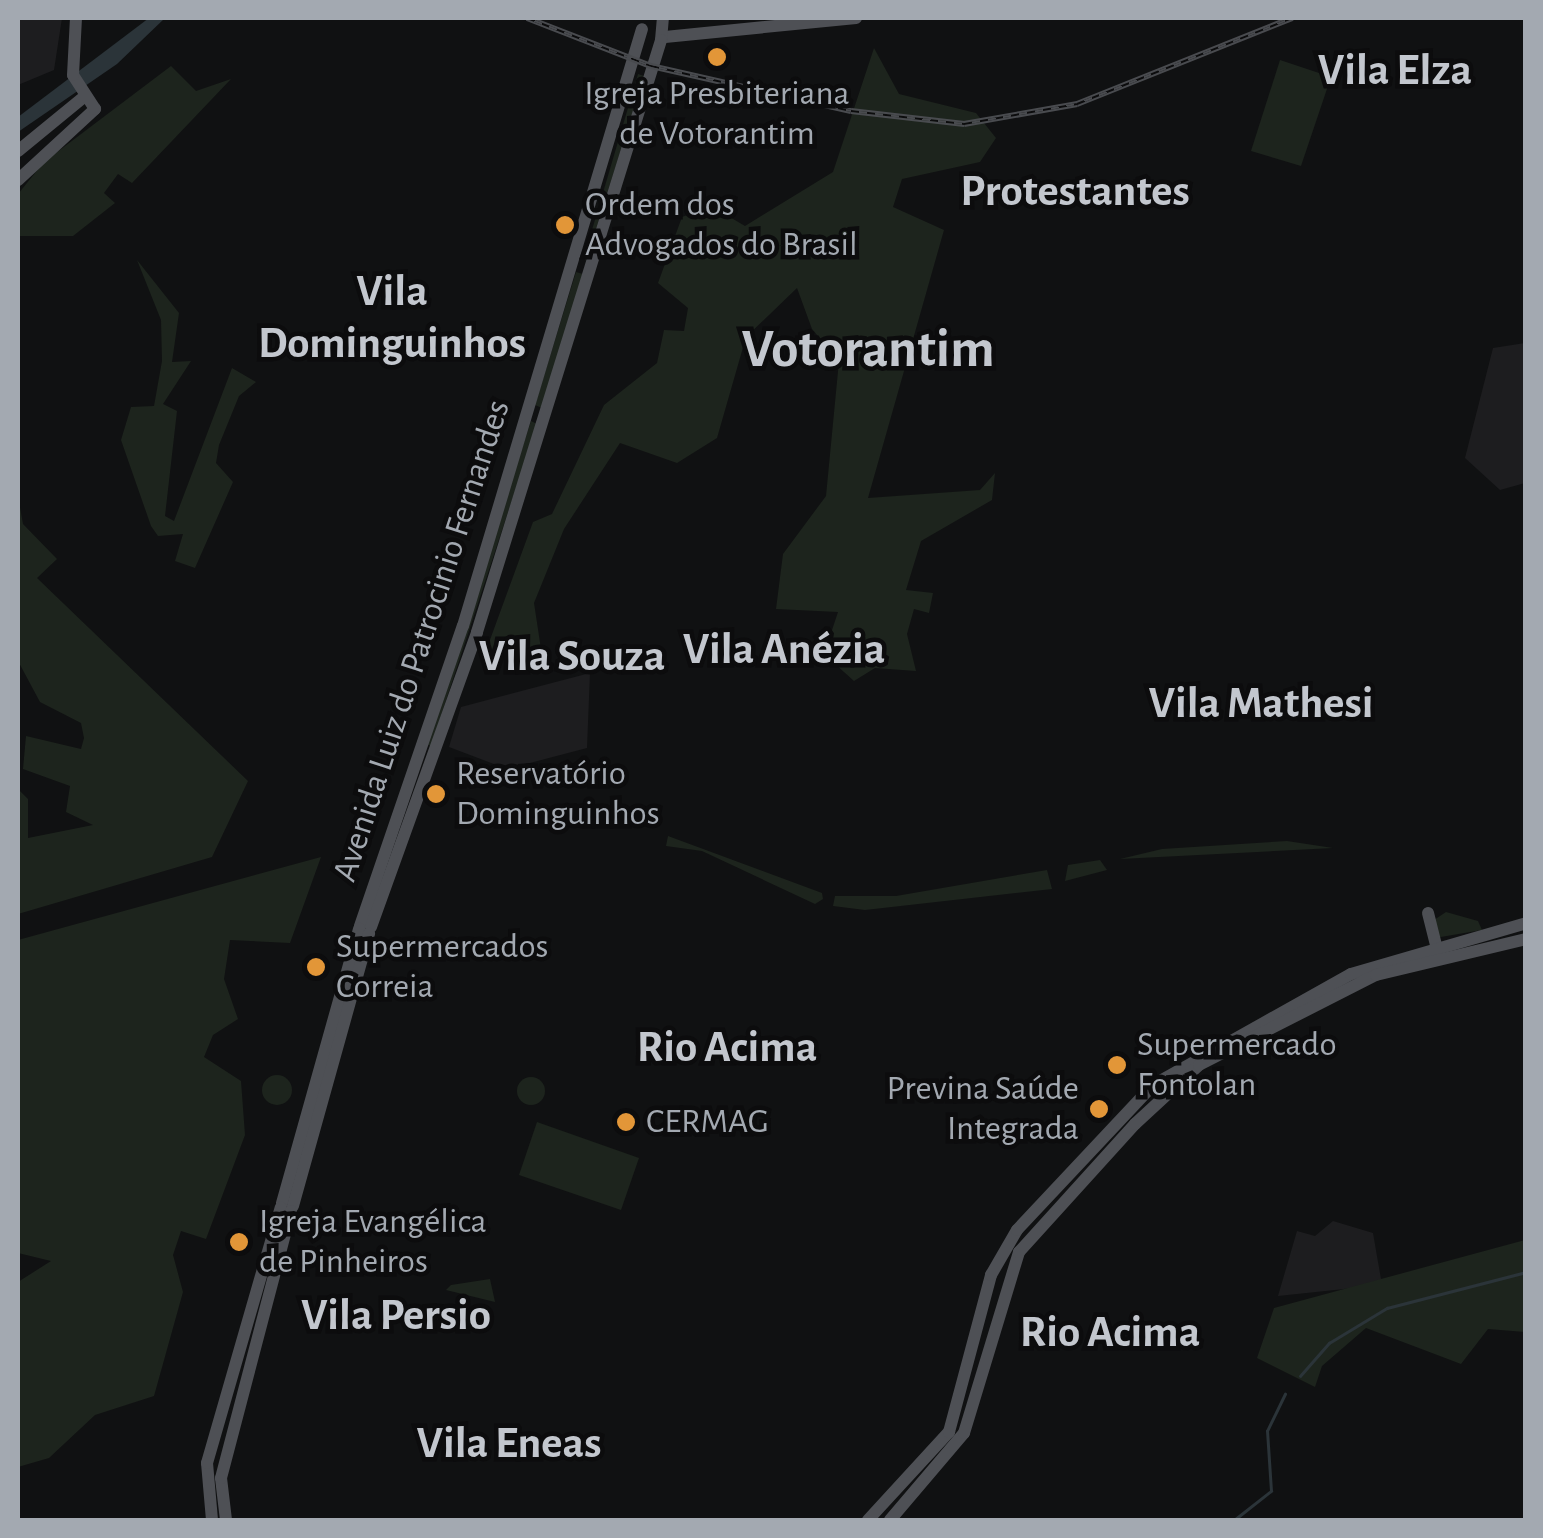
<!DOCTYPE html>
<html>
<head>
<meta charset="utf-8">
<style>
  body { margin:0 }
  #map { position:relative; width:1543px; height:1538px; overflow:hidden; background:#101112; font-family:"Alegreya Sans",sans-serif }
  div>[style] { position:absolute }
  .built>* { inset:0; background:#1d1d1f }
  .green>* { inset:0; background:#1d241d }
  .round { border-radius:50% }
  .water>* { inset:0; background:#2b3439 }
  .stream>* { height:2.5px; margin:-1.25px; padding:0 1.25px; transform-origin:1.25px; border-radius:1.25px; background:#2b3439 }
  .major>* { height:12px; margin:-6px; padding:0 6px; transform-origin:6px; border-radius:6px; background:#4e5055 }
  .rail>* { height:6px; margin-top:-3px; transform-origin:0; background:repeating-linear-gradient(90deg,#0c0c0d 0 8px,#494b4f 0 16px); box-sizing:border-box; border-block:2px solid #494b4f }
  .dots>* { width:28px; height:28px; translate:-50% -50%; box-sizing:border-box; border:5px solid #0c0c0d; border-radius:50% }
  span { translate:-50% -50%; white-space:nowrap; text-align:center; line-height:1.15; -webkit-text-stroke:9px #0c0c0d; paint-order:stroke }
  .poi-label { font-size:35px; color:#a3a9b1 }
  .left { translate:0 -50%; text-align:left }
  .right { translate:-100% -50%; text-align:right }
  .street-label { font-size:35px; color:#a3a9b1 }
  .district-label { font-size:45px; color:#c3c7ce; font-weight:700 }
  .town-label { font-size:55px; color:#c3c7ce; font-weight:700 }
  .frame { position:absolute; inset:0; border:20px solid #a3a9b1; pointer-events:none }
</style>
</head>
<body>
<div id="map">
  <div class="built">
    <div style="clip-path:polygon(18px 18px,62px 18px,54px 70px,18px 85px)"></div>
    <div style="clip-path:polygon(1525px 343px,1525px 483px,1500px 490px,1465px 458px,1493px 348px)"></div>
    <div style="clip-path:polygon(590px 673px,587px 748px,507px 769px,449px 747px,461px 707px)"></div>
    <div style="clip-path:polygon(1333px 1221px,1373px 1233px,1382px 1285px,1278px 1296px,1297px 1231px,1315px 1236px)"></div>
  </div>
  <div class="green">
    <div style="clip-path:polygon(874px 48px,899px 94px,976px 113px,996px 138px,980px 162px,902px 179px,893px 207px,944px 230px,868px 498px,980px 490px,995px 473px,992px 500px,921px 541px,906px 590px,933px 593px,929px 613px,914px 609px,907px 634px,916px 671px,875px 668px,854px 681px,824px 654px,838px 612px,776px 609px,783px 554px,826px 496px,839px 361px,812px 329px,797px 288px,746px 337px,717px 438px,677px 463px,620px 443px,564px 529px,534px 603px,541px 649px,483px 659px,533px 522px,552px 514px,604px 405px,657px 363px,664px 330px,684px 331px,688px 308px,658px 283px,682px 217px,711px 206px,745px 226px,833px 172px)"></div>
    <div style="clip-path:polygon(1280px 60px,1331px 77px,1301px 166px,1251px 151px)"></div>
    <div style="clip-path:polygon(171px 66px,196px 91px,231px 79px,132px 183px,118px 174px,104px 193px,115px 203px,73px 236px,18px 236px,18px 194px,44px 162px)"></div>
    <div style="clip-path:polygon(638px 74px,644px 76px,586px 261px,584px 257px)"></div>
    <div style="clip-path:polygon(137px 260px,179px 313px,172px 362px,191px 361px,163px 404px,177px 411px,165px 516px,174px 521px,232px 368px,256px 382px,239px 396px,219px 445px,216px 463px,233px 482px,195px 568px,175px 561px,183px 534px,158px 536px,151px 526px,121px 440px,131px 407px,154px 406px,162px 361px,161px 320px)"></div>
    <div style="clip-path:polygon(576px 272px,583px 274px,542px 408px,535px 405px)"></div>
    <div style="clip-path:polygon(531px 421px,537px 424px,431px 746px,425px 744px)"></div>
    <div style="clip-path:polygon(18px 496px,23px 524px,57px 559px,37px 578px,248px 781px,212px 857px,18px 914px,18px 789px,28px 799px,28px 838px,93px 825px,66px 812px,70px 786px,23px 769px,26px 736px,81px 749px,84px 738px,81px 723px,40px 702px,18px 661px)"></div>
    <div style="clip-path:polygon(668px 836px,822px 893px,823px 899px,815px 904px,702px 851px,666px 846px)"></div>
    <div style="clip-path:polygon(1287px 841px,1333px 848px,1120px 859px,1162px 849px)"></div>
    <div style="clip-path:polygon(321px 857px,290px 943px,230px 940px,224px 979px,238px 1019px,213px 1035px,204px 1057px,241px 1081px,245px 1135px,206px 1239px,181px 1231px,173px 1255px,183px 1292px,154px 1396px,95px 1415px,49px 1458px,18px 1467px,18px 1282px,51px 1261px,18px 1253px,18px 940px)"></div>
    <div style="clip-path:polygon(1100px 860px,1107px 870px,1065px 881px,1068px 865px)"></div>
    <div style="clip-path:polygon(1047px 870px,1052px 889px,865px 910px,833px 906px,835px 896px,896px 896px)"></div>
    <div style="clip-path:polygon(1446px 912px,1478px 921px,1482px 930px,1435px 938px,1434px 920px)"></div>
    <div class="round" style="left:262px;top:1075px;width:30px;height:30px"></div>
    <div class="round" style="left:517px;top:1077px;width:28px;height:28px"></div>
    <div style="clip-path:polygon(537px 1122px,639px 1158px,621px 1210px,519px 1175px)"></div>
    <div style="clip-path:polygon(1525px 1240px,1525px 1332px,1488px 1329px,1461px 1364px,1366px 1328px,1322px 1366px,1315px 1387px,1257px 1358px,1274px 1308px)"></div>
    <div style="clip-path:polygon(490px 1279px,495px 1302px,446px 1290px,451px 1285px)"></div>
  </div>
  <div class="water">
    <div style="clip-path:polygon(149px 18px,165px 18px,117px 64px,18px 132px,18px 117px)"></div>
  </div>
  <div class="stream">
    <div style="left:1300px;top:1376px;width:44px;rotate:-48.7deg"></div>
    <div style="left:1329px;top:1343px;width:68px;rotate:-31.1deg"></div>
    <div style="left:1387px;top:1308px;width:144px;rotate:-14.5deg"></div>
    <div style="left:1234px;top:1520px;width:47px;rotate:-38.1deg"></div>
    <div style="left:1271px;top:1491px;width:60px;rotate:-93.8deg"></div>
    <div style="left:1267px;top:1431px;width:41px;rotate:-64.1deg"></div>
  </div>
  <div class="major">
    <div style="left:665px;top:37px;width:192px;rotate:-5.7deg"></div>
    <div style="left:661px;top:40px;width:22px;rotate:-85deg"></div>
    <div style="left:18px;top:151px;width:87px;rotate:-39.4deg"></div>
    <div style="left:18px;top:180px;width:105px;rotate:-42.7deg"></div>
    <div style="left:95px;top:109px;width:40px;rotate:-122.9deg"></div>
    <div style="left:73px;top:75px;width:57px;rotate:-87deg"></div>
    <div style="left:1428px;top:913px;width:37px;rotate:76deg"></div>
    <div style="left:360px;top:926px;width:317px;rotate:-71.1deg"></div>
    <div style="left:463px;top:626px;width:623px;rotate:-73.31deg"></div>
    <div style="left:371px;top:927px;width:313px;rotate:-70.2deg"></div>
    <div style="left:477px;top:632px;width:620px;rotate:-72.73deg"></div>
    <div style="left:282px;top:1203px;width:285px;rotate:-74.3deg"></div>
    <div style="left:293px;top:1206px;width:283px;rotate:-74.4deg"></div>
    <div style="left:212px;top:1520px;width:57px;rotate:-95deg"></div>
    <div style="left:207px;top:1463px;width:266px;rotate:-73.9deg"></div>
    <div style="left:226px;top:1520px;width:42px;rotate:-96.8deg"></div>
    <div style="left:221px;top:1478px;width:276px;rotate:-75.3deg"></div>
    <div style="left:868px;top:1520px;width:120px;rotate:-47.4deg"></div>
    <div style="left:949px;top:1432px;width:163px;rotate:-75deg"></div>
    <div style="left:991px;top:1275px;width:52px;rotate:-60deg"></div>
    <div style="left:1017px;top:1230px;width:199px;rotate:-46.8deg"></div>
    <div style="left:1153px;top:1085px;width:227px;rotate:-29.3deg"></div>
    <div style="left:1351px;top:974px;width:182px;rotate:-16.2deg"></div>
    <div style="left:890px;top:1520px;width:114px;rotate:-49.6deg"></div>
    <div style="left:964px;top:1433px;width:189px;rotate:-73.1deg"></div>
    <div style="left:1019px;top:1252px;width:173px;rotate:-47.8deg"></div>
    <div style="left:1135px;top:1124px;width:87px;rotate:-42.7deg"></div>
    <div style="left:1199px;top:1065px;width:199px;rotate:-27deg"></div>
    <div style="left:1376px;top:975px;width:154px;rotate:-13.5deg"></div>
  </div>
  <div class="rail">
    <div style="left:527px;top:18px;width:133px;rotate:21.2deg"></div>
    <div style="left:651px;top:66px;width:205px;rotate:12.7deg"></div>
    <div style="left:851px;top:111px;width:114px;rotate:6.6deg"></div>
    <div style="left:964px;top:124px;width:115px;rotate:-10deg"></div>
    <div style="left:1077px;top:104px;width:232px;rotate:-21.8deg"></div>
  </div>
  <div class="dots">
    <div style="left:717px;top:57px;background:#e29638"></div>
    <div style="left:565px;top:225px;background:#e29638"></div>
    <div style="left:436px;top:794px;background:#e29638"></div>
    <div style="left:316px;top:967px;background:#e29638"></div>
    <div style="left:1117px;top:1065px;background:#e29638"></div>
    <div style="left:1099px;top:1109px;background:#e29638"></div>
    <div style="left:626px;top:1122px;background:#e29638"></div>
    <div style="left:239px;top:1242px;background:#e29638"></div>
  </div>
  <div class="poi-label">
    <span style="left:717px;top:114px">Igreja Presbiteriana<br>de Votorantim</span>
    <span class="left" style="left:585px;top:225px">Ordem dos<br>Advogados do Brasil</span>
    <span class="left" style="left:456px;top:794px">Reservatório<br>Dominguinhos</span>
    <span class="left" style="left:336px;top:967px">Supermercados<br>Correia</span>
    <span class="left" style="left:1137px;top:1065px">Supermercado<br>Fontolan</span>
    <span class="right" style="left:1079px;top:1109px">Previna Saúde<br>Integrada</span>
    <span class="left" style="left:646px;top:1122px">CERMAG</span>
    <span class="left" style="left:259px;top:1242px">Igreja Evangélica<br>de Pinheiros</span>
  </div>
  <div class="street-label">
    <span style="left:422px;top:641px;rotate:-72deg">Avenida Luiz do Patrocinio Fernandes</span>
  </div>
  <div class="district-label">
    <span style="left:1395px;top:71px">Vila Elza</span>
    <span style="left:1075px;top:192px">Protestantes</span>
    <span style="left:392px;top:318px">Vila<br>Dominguinhos</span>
    <span style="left:784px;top:650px">Vila Anézia</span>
    <span style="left:572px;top:657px">Vila Souza</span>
    <span style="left:1261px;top:704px">Vila Mathesi</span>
    <span style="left:727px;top:1048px">Rio Acima</span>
    <span style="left:396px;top:1316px">Vila Persio</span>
    <span style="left:1110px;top:1333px">Rio Acima</span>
    <span style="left:509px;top:1444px">Vila Eneas</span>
  </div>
  <div class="town-label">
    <span style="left:868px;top:350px">Votorantim</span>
  </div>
  <div class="frame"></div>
</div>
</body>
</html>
